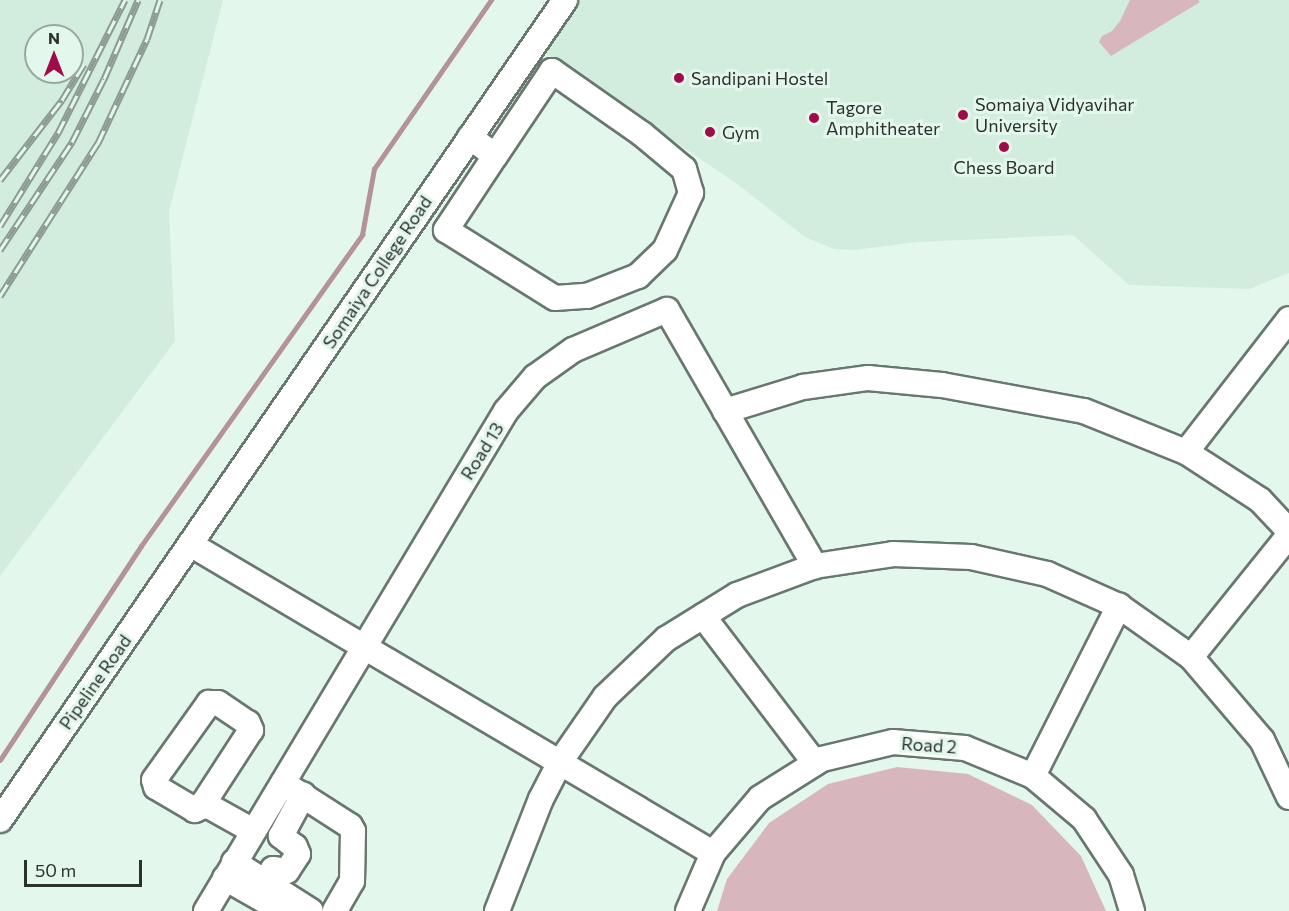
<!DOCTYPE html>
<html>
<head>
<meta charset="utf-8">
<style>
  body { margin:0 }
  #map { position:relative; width:1289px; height:911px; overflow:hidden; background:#e4f7ec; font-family:Commissioner,sans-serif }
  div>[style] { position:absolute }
  .built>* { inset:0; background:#d2eddd }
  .green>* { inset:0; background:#d7b7bd }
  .stream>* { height:4.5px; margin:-2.25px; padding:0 2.25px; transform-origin:2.25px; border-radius:2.25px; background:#b49299 }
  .roads { filter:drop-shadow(2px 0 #68786e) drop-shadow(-2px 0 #68786e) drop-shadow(0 2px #68786e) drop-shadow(0 -2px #68786e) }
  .minor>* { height:24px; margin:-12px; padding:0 12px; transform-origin:12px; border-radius:12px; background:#fff }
  .rail>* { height:7px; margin-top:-3.5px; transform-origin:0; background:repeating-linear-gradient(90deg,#e4f7ec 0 14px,#8d9b93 0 28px); box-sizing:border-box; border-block:2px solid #8d9b93 }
  .dots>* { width:16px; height:16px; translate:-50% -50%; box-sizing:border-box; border:3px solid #e4f7ec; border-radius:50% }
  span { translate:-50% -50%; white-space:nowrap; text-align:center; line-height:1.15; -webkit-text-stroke:6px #e4f7ec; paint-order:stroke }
  .poi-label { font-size:18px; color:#2b322e }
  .left { translate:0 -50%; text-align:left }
  .street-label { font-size:18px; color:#2b322e }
  .north { position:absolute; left:24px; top:24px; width:60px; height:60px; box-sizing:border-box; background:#e4f7ec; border:2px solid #9aa8a0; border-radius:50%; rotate:0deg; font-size:16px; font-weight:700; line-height:24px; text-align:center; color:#2b322e }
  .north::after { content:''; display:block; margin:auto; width:21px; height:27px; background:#a20b4a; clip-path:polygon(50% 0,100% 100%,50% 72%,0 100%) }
  .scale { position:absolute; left:24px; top:860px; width:118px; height:27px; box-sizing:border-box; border:3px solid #2b322e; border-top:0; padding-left:8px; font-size:18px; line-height:21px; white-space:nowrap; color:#2b322e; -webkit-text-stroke:4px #e4f7ec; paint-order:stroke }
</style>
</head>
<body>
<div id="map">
  <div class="built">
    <div style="clip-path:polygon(evenodd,0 0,223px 0,169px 211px,175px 341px,0 576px,0 0,36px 36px,72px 36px,72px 72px,36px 72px,36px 36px)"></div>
    <div style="clip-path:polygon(567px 0,1289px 0,1289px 273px,1249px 289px,1129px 285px,1073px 235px,918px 242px,854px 250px,834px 249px,805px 237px,737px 184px,535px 46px)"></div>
  </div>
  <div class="green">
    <div style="clip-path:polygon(1130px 0,1198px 0,1200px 2px,1111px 56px,1099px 42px,1102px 36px,1112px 31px,1120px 21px)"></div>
    <div style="clip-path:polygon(897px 767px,968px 774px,1032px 805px,1081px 856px,1106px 911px,717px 911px,727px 879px,769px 823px,828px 784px)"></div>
  </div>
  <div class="stream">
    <div style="left:0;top:760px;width:256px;rotate:-56.6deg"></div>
    <div style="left:141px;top:546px;width:382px;rotate:-54.6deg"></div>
    <div style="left:362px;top:235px;width:67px;rotate:-79.7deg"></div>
    <div style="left:374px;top:169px;width:206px;rotate:-55.3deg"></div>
  </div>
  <div class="roads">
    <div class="minor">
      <div style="left:470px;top:137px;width:31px;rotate:37deg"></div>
      <div style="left:495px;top:156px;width:89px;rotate:123.5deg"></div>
      <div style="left:446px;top:230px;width:128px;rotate:32deg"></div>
      <div style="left:555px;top:298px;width:32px;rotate:-4deg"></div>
      <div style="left:587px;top:296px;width:55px;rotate:-21.4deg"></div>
      <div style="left:638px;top:276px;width:37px;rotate:-44deg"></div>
      <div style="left:665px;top:250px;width:63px;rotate:-65.5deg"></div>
      <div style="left:691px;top:193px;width:25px;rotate:-106deg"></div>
      <div style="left:684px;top:169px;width:55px;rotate:-140.2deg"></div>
      <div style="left:642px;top:134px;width:110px;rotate:-145deg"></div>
      <div style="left:552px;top:71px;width:102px;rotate:123.8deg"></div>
      <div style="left:725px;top:411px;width:82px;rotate:-17.1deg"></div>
      <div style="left:803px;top:387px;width:66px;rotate:-7.9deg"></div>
      <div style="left:868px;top:378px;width:74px;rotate:5.4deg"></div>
      <div style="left:942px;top:385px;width:144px;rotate:10.4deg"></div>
      <div style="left:1084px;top:411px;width:110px;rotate:21.9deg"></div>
      <div style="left:1186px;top:452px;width:88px;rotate:33deg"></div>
      <div style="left:1260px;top:500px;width:42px;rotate:46.9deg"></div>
      <div style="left:1186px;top:452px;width:168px;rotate:-52.2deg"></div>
      <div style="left:190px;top:544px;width:607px;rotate:30.58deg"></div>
      <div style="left:703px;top:616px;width:185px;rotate:52.7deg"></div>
      <div style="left:1191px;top:657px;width:156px;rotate:-51.2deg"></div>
      <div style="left:209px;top:703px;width:9px"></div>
      <div style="left:218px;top:703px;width:36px;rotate:34deg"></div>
      <div style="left:248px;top:723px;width:8px;rotate:67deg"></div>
      <div style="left:251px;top:730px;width:92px;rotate:123deg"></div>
      <div style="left:201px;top:807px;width:7px;rotate:153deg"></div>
      <div style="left:195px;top:810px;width:45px;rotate:-149.5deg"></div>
      <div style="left:156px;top:787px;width:7px;rotate:-106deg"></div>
      <div style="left:154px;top:780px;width:95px;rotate:-54.5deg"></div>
      <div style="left:1033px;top:776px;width:191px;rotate:-63.2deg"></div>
      <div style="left:283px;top:783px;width:80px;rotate:32.7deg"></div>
      <div style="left:350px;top:826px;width:6px;rotate:59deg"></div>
      <div style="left:353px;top:831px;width:50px;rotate:91.1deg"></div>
      <div style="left:352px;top:881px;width:34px;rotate:120deg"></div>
      <div style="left:203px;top:803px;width:57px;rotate:29.2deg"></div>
      <div style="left:0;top:820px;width:996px;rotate:-55.43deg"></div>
      <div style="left:234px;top:862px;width:91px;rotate:32.5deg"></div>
      <div style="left:225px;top:878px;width:64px;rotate:29.7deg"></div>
      <div style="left:265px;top:882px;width:15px;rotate:-58deg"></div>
      <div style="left:273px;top:869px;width:14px;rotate:8deg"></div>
      <div style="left:287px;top:871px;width:20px;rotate:-57deg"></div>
      <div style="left:298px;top:854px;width:8px;rotate:-113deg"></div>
      <div style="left:295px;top:847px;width:18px;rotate:-142deg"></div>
      <div style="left:281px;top:836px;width:47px;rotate:-61.8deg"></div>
      <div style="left:206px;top:911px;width:583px;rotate:-59.04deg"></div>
      <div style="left:506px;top:411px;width:45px;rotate:-49.5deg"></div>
      <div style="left:535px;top:377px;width:47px;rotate:-35.4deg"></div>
      <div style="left:573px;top:350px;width:102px;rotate:-23.1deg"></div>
      <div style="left:667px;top:310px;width:296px;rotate:60deg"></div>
      <div style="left:497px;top:911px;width:120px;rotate:-68.6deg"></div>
      <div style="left:541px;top:799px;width:42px;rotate:-62.8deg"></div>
      <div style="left:560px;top:762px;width:79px;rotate:-55.3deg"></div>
      <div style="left:605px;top:697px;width:84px;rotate:-43.6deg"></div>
      <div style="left:666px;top:639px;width:84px;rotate:-31.8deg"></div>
      <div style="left:737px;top:595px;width:83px;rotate:-20.4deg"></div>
      <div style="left:815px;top:566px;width:79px;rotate:-8.7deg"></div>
      <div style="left:893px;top:554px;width:78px;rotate:2.2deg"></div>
      <div style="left:971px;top:557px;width:78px;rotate:12.6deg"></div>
      <div style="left:1047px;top:574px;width:79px;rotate:24deg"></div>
      <div style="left:1119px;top:606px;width:88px;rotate:35.3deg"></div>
      <div style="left:1191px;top:657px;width:109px;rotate:49.5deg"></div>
      <div style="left:1262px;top:740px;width:63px;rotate:64.7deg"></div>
      <div style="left:688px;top:911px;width:63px;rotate:-66.7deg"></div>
      <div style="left:713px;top:853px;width:72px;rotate:-49.5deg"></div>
      <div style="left:760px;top:798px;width:73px;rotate:-32.2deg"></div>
      <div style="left:822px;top:759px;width:73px;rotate:-13.5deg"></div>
      <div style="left:893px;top:742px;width:72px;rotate:4.8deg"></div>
      <div style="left:965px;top:748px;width:74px;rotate:22.4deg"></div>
      <div style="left:1033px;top:776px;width:67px;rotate:40.1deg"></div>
      <div style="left:1084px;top:819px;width:67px;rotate:56.5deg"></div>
      <div style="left:1121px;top:875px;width:38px;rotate:73deg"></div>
    </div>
  </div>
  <div class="rail">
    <div style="left:0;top:180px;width:101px;rotate:-52.2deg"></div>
    <div style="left:62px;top:100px;width:42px;rotate:-58.6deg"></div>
    <div style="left:0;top:226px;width:110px;rotate:-58.1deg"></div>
    <div style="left:58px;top:133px;width:149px;rotate:-63.3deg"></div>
    <div style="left:0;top:250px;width:130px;rotate:-56.3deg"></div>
    <div style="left:72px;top:142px;width:71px;rotate:-63.1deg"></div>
    <div style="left:104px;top:79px;width:86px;rotate:-66.7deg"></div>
    <div style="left:0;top:296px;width:182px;rotate:-57.4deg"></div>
    <div style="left:98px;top:143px;width:115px;rotate:-64.8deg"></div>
    <div style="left:147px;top:39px;width:41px;rotate:-71.6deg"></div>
  </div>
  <div class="dots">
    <div style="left:679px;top:78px;background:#a20b4a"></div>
    <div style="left:963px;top:115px;background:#a20b4a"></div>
    <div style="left:814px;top:118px;background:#a20b4a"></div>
    <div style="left:710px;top:132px;background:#a20b4a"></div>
    <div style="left:1004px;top:147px;background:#a20b4a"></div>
  </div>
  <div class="poi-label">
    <span class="left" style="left:691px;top:78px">Sandipani Hostel</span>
    <span class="left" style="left:975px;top:115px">Somaiya Vidyavihar<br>University</span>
    <span class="left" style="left:826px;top:118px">Tagore<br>Amphitheater</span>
    <span class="left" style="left:722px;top:132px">Gym</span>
    <span style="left:1004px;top:167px">Chess Board</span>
  </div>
  <div class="street-label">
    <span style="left:377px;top:272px;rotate:-56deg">Somaiya College Road</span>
    <span style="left:482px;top:451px;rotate:-58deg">Road 13</span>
    <span style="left:95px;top:682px;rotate:-55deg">Pipeline Road</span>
    <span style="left:929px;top:745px;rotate:4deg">Road 2</span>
  </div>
  <div class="north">N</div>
  <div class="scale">50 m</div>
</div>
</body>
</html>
